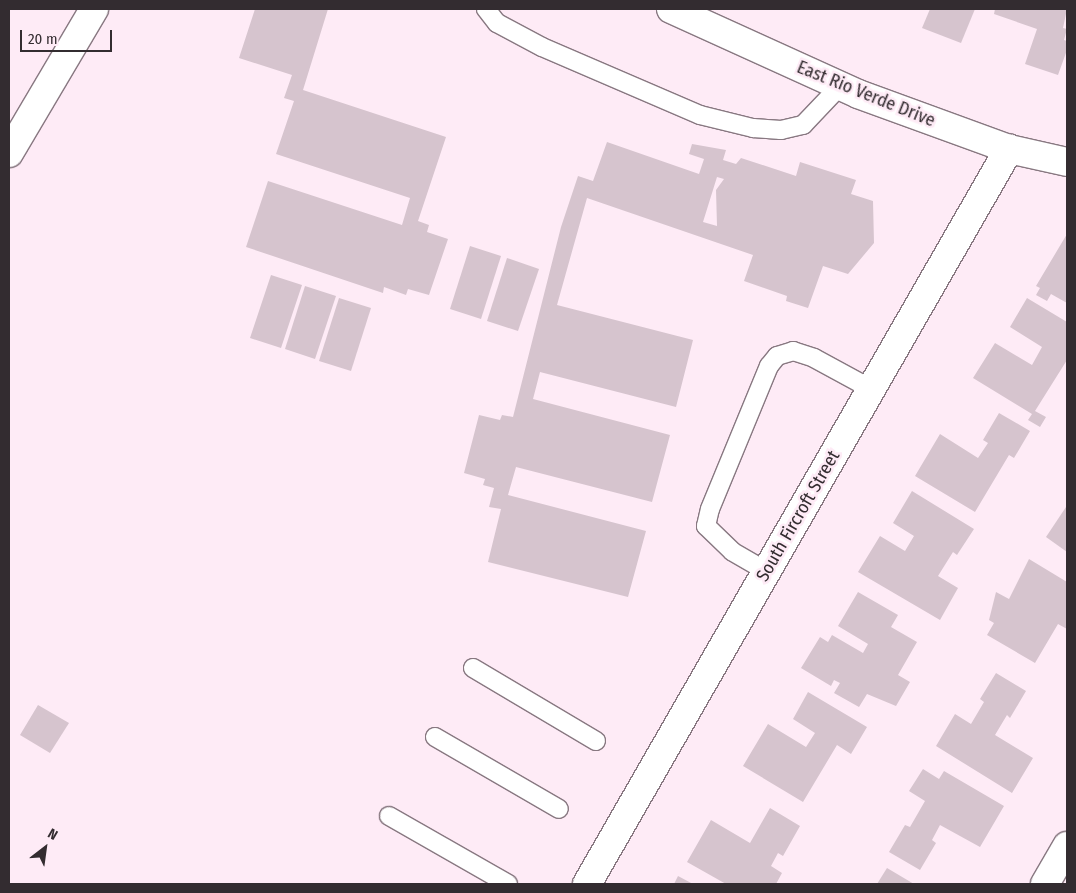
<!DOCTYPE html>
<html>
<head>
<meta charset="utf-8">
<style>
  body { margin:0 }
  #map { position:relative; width:1076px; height:893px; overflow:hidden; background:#feebf6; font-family:"Fira Sans Condensed",sans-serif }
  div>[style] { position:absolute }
  .building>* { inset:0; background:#d6c4ce }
  .roads { filter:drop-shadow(1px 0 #887881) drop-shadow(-1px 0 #887881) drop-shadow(0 1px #887881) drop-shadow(0 -1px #887881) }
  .lane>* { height:18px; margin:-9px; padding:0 9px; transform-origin:9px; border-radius:9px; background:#fff }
  .street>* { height:28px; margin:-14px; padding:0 14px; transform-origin:14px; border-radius:14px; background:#fff }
  .secondary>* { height:28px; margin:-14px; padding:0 14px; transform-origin:14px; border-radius:14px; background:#fff }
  span { translate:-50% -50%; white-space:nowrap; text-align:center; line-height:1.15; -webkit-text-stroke:5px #feebf6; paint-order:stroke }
  .street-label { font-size:18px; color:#332c30 }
  .frame { position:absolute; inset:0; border:10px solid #332c30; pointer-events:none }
  .north { position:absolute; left:20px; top:823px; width:50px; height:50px; -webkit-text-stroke:4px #feebf6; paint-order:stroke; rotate:30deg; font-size:14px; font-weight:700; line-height:20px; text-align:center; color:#332c30 }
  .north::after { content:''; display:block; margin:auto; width:18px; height:22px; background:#332c30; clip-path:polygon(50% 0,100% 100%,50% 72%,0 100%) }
  .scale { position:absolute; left:20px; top:30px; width:92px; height:22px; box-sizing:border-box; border:2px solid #332c30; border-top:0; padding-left:6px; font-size:15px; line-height:18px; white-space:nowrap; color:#332c30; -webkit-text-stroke:4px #feebf6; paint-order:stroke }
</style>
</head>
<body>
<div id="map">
  <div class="building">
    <div style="clip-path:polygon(255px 9px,328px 9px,303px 90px,446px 137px,418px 221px,429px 225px,427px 232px,448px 239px,429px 295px,408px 289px,406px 295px,384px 287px,383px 293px,246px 247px,268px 181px,402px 225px,410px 198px,276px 154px,294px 101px,284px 98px,292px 75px,239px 58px)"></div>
    <div style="clip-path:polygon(930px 9px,975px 9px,961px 43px,922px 28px)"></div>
    <div style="clip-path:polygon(995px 9px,1067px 9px,1063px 28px,1067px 29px,1064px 40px,1067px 41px,1067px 50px,1058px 75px,1025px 64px,1037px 29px,994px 14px)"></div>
    <div style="clip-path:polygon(evenodd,607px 142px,699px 174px,704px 159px,689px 154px,692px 144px,726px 150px,723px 160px,736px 164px,741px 158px,796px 176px,800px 162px,856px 180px,851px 194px,873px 201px,874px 243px,848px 274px,823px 266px,808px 308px,786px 301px,787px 296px,744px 281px,753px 255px,587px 198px,557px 305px,693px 340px,676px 407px,540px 372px,533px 399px,670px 435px,652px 502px,516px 467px,508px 495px,646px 531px,628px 597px,488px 562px,501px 509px,489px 507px,494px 488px,483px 485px,485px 479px,464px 473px,479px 415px,500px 420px,502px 415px,513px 417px,561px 227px,578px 176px,593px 181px,607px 142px,717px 177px,724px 179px,716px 190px,717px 226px,703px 222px,717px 177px)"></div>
    <div style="clip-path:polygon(1067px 234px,1067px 303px,1051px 294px,1047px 301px,1036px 295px,1040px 288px,1036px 286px)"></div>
    <div style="clip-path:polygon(470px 246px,501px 256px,481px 319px,450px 309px)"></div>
    <div style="clip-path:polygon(507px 258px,539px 269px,518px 331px,487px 321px)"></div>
    <div style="clip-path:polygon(271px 275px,302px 285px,281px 348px,250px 338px)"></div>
    <div style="clip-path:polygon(305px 286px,336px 296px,315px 359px,285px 349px)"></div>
    <div style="clip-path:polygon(339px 298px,371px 308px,351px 371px,319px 361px)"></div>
    <div style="clip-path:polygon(1027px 298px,1067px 322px,1067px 360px,1035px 411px,1046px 417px,1040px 427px,1028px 420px,1032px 414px,973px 378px,995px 343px,1032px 365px,1042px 347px,1010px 327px)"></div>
    <div style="clip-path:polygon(999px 413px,1030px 431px,1014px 458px,1009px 455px,975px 512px,915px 476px,940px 434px,978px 458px,988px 443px,983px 440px)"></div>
    <div style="clip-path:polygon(912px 491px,974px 529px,957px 555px,953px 552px,938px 576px,958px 588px,940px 620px,858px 572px,880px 536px,905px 551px,914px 536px,893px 523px)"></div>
    <div style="clip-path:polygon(1066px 507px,1067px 508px,1067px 552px,1046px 537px)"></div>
    <div style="clip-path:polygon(1029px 559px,1067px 582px,1067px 629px,1058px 624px,1035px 663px,987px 635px,994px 623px,989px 620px,996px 592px,1009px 599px)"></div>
    <div style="clip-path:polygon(858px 592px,898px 615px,891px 627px,917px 642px,898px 675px,910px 682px,896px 706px,867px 694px,859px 707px,834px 693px,840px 683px,834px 680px,831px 686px,801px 668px,820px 637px,828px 642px,832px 635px,863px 653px,868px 644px,838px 626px)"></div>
    <div style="clip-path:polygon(996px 673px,1026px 691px,1010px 718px,1007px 715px,995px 735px,1033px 758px,1012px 793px,936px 746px,955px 714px,971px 724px,984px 702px,980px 699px)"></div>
    <div style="clip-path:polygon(808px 692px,867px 727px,851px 754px,837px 745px,803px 802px,743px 766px,768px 724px,806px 747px,815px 733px,793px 719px)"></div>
    <div style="clip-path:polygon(38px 705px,69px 723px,50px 753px,20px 735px)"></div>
    <div style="clip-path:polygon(923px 769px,939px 779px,944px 771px,1004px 806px,980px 847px,940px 825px,932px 840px,936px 843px,920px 870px,889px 852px,905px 825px,910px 827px,925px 801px,909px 791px)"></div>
    <div style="clip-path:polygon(770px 808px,800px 826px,783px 856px,778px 853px,771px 866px,782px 873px,776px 884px,726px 884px,687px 862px,711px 820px,750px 843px)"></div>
    <div style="clip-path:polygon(887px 868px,914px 884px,877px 884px)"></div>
    <div style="clip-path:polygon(678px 876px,693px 884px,674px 884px)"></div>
  </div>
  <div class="roads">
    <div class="lane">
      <div style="left:486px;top:9px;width:18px;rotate:52deg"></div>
      <div style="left:497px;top:23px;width:51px;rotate:28.1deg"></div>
      <div style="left:542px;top:47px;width:172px;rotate:23.3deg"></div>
      <div style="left:700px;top:115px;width:55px;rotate:13.8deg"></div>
      <div style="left:753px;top:128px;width:28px;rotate:4deg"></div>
      <div style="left:781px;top:130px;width:23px;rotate:-13deg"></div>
      <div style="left:803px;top:125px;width:54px;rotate:-46.5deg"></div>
      <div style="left:766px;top:571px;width:39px;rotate:-150deg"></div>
      <div style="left:732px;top:551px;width:36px;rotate:-136deg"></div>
      <div style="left:706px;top:526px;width:17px;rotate:-77deg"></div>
      <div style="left:710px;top:509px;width:155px;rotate:-67.6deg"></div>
      <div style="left:769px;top:366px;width:13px;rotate:-51deg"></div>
      <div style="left:777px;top:356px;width:17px;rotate:-17deg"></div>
      <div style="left:793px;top:351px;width:22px;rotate:18deg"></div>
      <div style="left:814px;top:358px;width:65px;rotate:28.5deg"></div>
      <div style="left:473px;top:668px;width:143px;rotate:30.7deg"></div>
      <div style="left:435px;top:737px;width:143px;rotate:30.1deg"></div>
      <div style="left:389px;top:816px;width:137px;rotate:29.7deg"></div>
    </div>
    <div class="street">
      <div style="left:671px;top:9px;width:205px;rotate:24.4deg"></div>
      <div style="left:858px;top:94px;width:161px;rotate:20deg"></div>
      <div style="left:1009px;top:149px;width:59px;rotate:12.6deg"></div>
      <div style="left:587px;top:884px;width:848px;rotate:-60.14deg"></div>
      <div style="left:1045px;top:884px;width:44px;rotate:-59.9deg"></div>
    </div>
    <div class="secondary">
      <div style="left:9px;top:153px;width:167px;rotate:-59.4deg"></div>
    </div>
  </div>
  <div class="street-label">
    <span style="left:866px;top:94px;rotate:22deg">East Rio Verde Drive</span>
    <span style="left:798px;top:516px;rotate:-60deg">South Fircroft Street</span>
  </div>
  <div class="frame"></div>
  <div class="north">N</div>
  <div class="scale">20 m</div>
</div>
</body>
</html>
